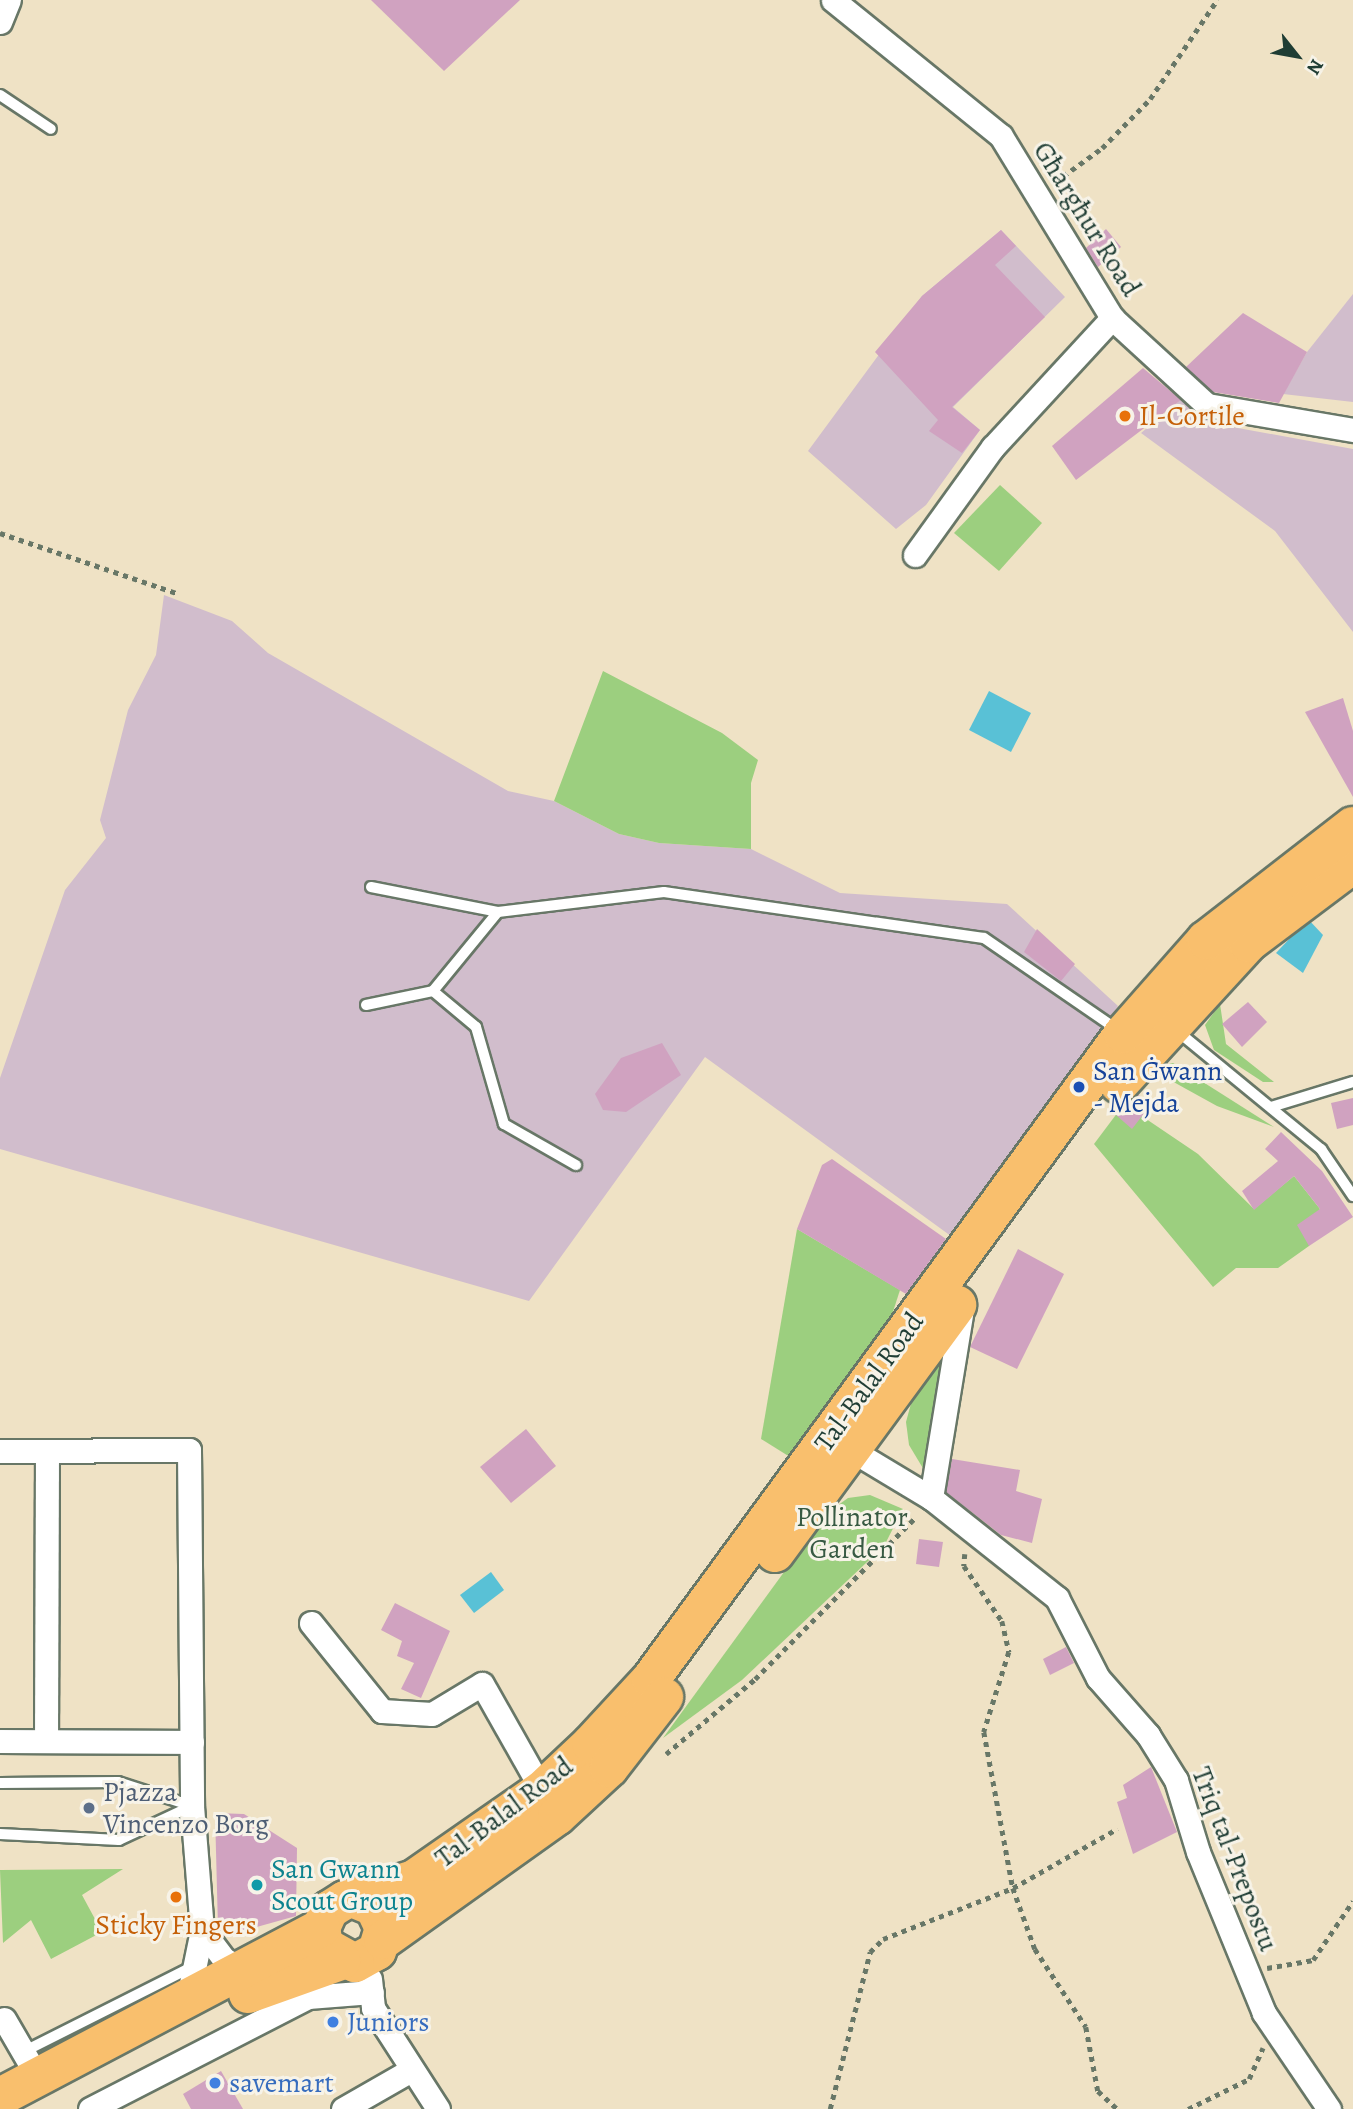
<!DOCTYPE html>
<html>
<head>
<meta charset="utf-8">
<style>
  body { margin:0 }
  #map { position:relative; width:1353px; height:2109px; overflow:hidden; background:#efe2c5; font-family:Alegreya,serif }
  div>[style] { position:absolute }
  .industrial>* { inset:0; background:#d1bdcc }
  .green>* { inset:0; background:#9ccf7f }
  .water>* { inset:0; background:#59c1d6 }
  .building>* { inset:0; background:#d0a2c0 }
  .path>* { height:4.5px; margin-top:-2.25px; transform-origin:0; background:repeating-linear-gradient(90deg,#687767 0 5px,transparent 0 10px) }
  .roads { filter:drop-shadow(2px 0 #687767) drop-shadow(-2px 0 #687767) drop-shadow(0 2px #687767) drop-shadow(0 -2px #687767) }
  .lane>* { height:10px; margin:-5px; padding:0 5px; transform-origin:5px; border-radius:5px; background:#fff }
  .street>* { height:23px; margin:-11.5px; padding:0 11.5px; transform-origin:11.5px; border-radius:11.5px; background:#fff }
  .highway>* { height:38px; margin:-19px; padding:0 19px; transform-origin:19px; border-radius:19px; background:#f9bf6d }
  .dots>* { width:19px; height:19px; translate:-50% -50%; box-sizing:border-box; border:4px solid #f7f3e8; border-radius:50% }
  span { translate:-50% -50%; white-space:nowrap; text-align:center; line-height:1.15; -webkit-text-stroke:6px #f7f3e8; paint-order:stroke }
  .street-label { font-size:28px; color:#1f3d34 }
  .food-label { font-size:28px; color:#c56008 }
  .left { translate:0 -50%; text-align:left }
  .transit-label { font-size:28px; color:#164399 }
  .park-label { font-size:28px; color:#385a43 }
  .service-label { font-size:28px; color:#4e5e75 }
  .culture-label { font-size:28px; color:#0d838f }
  .shop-label { font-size:28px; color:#366cbe }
  .north { position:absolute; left:1262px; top:21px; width:70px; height:70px; -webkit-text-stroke:5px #f7f3e8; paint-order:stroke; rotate:121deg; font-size:19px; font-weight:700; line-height:28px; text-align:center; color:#1f3d34 }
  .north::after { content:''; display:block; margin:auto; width:24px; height:32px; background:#1f3d34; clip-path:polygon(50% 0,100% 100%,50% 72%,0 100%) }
</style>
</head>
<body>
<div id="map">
  <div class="industrial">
    <div style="clip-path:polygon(1001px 230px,1065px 297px,953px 407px,980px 430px,926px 505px,896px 529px,808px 451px,922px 296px)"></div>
    <div style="clip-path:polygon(1353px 294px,1353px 402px,1283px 394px,1307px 352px)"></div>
    <div style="clip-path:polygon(1183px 398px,1227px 426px,1353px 449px,1353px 632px,1275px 531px,1141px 433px)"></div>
    <div style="clip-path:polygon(164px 595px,232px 621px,268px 653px,508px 791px,554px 801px,619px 834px,659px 843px,751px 849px,840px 893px,1007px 904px,1118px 1006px,955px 1239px,705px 1057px,529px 1301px,0 1149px,0 1078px,65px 890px,106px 838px,100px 820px,128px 710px,156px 655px)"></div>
  </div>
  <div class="green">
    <div style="clip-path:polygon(1000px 485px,1042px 523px,999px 571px,954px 533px)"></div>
    <div style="clip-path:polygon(603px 671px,722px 733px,758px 760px,751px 783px,751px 849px,659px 843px,619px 834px,554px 801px)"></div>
    <div style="clip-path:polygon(1220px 1004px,1226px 1044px,1274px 1082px,1263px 1082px,1214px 1050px,1205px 1025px)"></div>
    <div style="clip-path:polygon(1173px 1063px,1274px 1127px,1217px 1106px,1150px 1069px)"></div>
    <div style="clip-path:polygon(1124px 1104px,1198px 1154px,1254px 1209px,1294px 1176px,1320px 1209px,1309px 1246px,1278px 1268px,1236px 1268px,1213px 1287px,1094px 1144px)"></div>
    <div style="clip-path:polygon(797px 1229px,900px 1290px,890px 1321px,790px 1457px,761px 1439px)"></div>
    <div style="clip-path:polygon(943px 1354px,924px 1470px,909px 1445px,906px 1422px,912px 1400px)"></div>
    <div style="clip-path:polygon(870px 1495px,903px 1509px,884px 1546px,742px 1680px,663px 1738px,827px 1513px,848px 1498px)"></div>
    <div style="clip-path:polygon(123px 1869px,82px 1895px,102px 1932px,51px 1959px,31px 1920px,3px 1943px,0 1870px)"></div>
  </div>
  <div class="water">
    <div style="clip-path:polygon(989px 691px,1031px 713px,1011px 752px,969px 730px)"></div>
    <div style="clip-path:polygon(1308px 919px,1323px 935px,1303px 973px,1276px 953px)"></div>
    <div style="clip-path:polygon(491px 1572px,504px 1590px,474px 1613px,460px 1595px)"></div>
  </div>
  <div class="building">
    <div style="clip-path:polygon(371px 0,520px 0,444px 71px)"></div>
    <div style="clip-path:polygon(1106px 229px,1121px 247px,1098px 267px,1086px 248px)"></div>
    <div style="clip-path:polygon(1001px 230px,1016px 246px,995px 265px,1045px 317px,952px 407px,980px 430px,962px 453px,929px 431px,938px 420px,875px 352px,922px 296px)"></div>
    <div style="clip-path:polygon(1243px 313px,1307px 352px,1279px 403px,1213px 392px,1186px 367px)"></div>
    <div style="clip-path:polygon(1143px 368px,1181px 400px,1076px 480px,1052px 446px)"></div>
    <div style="clip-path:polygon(1343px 698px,1353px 731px,1353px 797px,1305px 712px)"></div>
    <div style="clip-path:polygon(1037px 929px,1075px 964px,1061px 981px,1024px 952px)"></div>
    <div style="clip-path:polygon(1248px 1002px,1267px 1022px,1242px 1047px,1222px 1024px)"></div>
    <div style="clip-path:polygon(662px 1043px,681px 1075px,626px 1112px,603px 1110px,595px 1094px,621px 1058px)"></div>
    <div style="clip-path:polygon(1138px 1095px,1152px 1103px,1132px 1129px,1116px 1115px)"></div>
    <div style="clip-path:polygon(1353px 1098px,1353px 1125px,1337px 1129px,1331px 1103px)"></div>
    <div style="clip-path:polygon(1281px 1132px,1322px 1171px,1353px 1217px,1309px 1246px,1297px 1225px,1320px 1209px,1294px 1176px,1254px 1210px,1242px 1191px,1278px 1161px,1265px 1149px)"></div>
    <div style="clip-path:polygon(832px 1159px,946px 1239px,906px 1294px,797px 1229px,822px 1165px)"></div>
    <div style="clip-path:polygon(1018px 1249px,1064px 1274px,1017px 1369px,970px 1347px)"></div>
    <div style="clip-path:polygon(526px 1429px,556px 1466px,511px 1503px,480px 1467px)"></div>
    <div style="clip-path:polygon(952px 1459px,1020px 1470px,1016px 1491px,1042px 1499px,1032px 1543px,1001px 1535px,946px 1492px)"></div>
    <div style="clip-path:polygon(919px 1539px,943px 1542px,939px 1567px,916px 1564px)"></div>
    <div style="clip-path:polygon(395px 1603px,450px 1631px,421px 1698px,401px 1689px,414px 1663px,397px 1656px,402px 1641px,381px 1630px)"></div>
    <div style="clip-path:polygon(1066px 1647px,1074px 1663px,1050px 1675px,1043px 1659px)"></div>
    <div style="clip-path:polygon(1151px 1767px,1177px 1832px,1133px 1854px,1117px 1802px,1127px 1798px,1123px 1785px)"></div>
    <div style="clip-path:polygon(215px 1813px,244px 1814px,297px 1848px,296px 1916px,224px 1936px,218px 1928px)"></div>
    <div style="clip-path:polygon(221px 2071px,243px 2109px,191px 2109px,183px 2094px)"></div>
  </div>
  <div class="path">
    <div style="left:1055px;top:182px;width:58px;rotate:-35.9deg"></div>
    <div style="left:1102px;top:148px;width:69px;rotate:-45.6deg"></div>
    <div style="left:1150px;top:99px;width:120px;rotate:-55.9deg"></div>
    <div style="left:0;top:533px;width:186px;rotate:18.8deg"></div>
    <div style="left:965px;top:1554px;width:12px;rotate:95deg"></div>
    <div style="left:964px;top:1566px;width:67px;rotate:55.4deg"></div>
    <div style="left:1002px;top:1621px;width:32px;rotate:77deg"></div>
    <div style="left:1009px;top:1652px;width:84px;rotate:107.4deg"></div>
    <div style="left:984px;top:1732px;width:159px;rotate:79.5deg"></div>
    <div style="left:1013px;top:1888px;width:120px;rotate:-29.6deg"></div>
    <div style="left:666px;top:1754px;width:116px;rotate:-40.1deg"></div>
    <div style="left:755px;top:1679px;width:230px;rotate:-45.2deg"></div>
    <div style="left:1267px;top:1968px;width:47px;rotate:-9.9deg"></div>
    <div style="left:1313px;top:1960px;width:71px;rotate:-55.9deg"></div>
    <div style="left:830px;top:2109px;width:162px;rotate:-75.7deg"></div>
    <div style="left:870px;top:1952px;width:18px;rotate:-45deg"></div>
    <div style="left:883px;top:1939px;width:140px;rotate:-21.4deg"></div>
    <div style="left:1013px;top:1888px;width:65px;rotate:70.2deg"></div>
    <div style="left:1035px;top:1949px;width:93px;rotate:56.8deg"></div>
    <div style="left:1086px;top:2027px;width:65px;rotate:79.4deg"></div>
    <div style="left:1098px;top:2091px;width:26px;rotate:43deg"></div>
    <div style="left:1188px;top:2109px;width:68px;rotate:-26.2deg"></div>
    <div style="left:1249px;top:2079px;width:34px;rotate:-66deg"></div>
  </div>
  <div class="roads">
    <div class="lane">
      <div style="left:0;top:95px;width:61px;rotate:33.7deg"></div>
      <div style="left:371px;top:887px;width:129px;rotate:11.1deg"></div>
      <div style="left:498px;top:912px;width:167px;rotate:-6.9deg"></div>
      <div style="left:664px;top:892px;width:323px;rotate:8.2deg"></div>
      <div style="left:984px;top:938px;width:163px;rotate:34.5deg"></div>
      <div style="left:433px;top:991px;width:56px;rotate:39.9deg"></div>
      <div style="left:476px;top:1027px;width:101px;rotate:73.9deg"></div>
      <div style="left:504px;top:1124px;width:83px;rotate:29.7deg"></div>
      <div style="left:366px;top:1005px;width:68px;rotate:-11.8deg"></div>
      <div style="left:433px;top:991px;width:102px;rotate:-50.6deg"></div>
      <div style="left:1176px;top:1030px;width:188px;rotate:39.4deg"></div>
      <div style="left:1321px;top:1149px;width:57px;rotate:55.8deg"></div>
      <div style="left:1271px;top:1107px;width:86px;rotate:-17deg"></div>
      <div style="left:0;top:1783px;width:118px;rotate:-0.5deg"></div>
      <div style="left:118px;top:1782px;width:78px;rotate:18deg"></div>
      <div style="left:0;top:1834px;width:119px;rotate:2.9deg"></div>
      <div style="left:119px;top:1840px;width:81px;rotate:-25deg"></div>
      <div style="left:21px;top:2053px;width:194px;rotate:-26.7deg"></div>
    </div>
    <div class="street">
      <div style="left:833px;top:0;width:216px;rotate:39deg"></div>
      <div style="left:1001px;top:136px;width:213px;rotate:58.6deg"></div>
      <div style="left:1112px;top:318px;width:129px;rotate:42.5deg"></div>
      <div style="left:1207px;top:405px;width:148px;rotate:9.7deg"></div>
      <div style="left:0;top:22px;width:24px;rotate:-68deg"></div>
      <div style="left:915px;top:555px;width:133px;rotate:-54.2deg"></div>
      <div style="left:993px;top:447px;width:176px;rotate:-47.3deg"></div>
      <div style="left:0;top:1451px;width:189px;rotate:-0.3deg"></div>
      <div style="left:189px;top:1450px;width:356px;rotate:89.5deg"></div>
      <div style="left:192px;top:1806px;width:124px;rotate:85.4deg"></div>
      <div style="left:202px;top:1930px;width:69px;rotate:101.6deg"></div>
      <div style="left:853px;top:1451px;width:91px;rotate:31.1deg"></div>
      <div style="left:931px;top:1498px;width:161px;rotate:38.4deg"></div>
      <div style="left:1057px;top:1598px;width:90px;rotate:62.9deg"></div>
      <div style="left:1098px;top:1678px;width:76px;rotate:48.7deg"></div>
      <div style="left:1148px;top:1735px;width:53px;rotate:58.1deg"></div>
      <div style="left:1176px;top:1780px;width:75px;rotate:73deg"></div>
      <div style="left:1198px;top:1852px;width:174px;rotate:67.7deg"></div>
      <div style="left:1264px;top:2013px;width:116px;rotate:55.9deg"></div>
      <div style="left:931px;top:1498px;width:192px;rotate:-80.7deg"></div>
      <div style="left:311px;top:1623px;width:113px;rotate:51.1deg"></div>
      <div style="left:382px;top:1711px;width:50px;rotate:3.4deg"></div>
      <div style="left:432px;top:1714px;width:58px;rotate:-31deg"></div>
      <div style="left:482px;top:1684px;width:122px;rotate:60.5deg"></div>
      <div style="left:0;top:1741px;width:192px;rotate:0.3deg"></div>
      <div style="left:46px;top:1741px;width:289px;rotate:-89.8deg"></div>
      <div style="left:202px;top:1930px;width:36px;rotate:53deg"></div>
      <div style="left:224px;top:1959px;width:26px;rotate:29deg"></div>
      <div style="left:370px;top:1979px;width:29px;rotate:84deg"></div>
      <div style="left:373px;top:2008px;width:120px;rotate:57.2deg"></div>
      <div style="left:4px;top:2019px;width:66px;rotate:59.9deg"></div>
      <div style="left:90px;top:2109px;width:245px;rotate:-27.2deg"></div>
      <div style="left:308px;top:1997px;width:64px;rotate:-4.5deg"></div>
      <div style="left:343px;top:2109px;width:78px;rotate:-29.8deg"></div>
    </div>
    <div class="highway">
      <div style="left:1119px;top:1084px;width:191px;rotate:-47.5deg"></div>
      <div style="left:1248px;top:943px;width:131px;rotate:-37deg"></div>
      <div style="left:775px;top:1553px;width:308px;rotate:-53.7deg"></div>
      <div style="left:354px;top:1899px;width:22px;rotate:22deg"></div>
      <div style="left:374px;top:1907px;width:23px;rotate:65deg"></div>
      <div style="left:384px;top:1928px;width:24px;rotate:107deg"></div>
      <div style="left:377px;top:1951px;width:25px;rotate:151deg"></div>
      <div style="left:355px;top:1963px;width:35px;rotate:-151deg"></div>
      <div style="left:324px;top:1946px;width:18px;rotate:-99deg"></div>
      <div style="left:321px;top:1928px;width:20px;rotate:-66deg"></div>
      <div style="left:329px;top:1910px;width:19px;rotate:-32deg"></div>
      <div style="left:345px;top:1900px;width:72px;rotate:-16.9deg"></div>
      <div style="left:414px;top:1879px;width:156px;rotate:-34.8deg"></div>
      <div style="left:542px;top:1790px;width:67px;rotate:-43.2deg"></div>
      <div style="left:591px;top:1744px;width:88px;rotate:-47.3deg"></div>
      <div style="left:651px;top:1679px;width:799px;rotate:-53.8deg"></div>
      <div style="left:1123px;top:1034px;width:125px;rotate:-48.6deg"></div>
      <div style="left:1206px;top:940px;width:186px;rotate:-37.8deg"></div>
      <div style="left:383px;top:1940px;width:214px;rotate:-35.5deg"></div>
      <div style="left:557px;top:1816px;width:71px;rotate:-42.7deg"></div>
      <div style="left:609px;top:1768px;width:90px;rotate:-52.2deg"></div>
      <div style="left:248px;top:1994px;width:99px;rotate:-19.5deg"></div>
      <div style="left:0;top:2097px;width:363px;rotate:-27.8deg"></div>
    </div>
  </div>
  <div class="dots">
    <div style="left:1125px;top:416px;background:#e8710a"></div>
    <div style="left:1079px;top:1087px;background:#1a4fb4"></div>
    <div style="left:89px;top:1808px;background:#5c6f8a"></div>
    <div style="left:257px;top:1885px;background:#0f9aa8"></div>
    <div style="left:176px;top:1897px;background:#e8710a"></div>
    <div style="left:333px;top:2022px;background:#3f7fe0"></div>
    <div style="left:215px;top:2083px;background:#3f7fe0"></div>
  </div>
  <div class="street-label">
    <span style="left:1087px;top:219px;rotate:58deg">Għargħur Road</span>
    <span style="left:869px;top:1382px;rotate:-54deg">Tal-Balal Road</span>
    <span style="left:504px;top:1812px;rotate:-37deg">Tal-Balal Road</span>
    <span style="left:1235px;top:1859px;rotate:69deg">Triq tal-Prepostu</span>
  </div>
  <div class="food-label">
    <span class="left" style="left:1139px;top:416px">Il-Cortile</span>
    <span style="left:176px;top:1925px">Sticky Fingers</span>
  </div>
  <div class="transit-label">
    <span class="left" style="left:1093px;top:1087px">San Ġwann<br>- Mejda</span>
  </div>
  <div class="park-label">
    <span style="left:852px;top:1533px">Pollinator<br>Garden</span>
  </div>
  <div class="service-label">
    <span class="left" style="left:103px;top:1808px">Pjazza<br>Vincenzo Borg</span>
  </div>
  <div class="culture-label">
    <span class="left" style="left:271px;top:1885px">San Gwann<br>Scout Group</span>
  </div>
  <div class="shop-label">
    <span class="left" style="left:347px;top:2022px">Juniors</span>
    <span class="left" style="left:229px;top:2083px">savemart</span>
  </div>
  <div class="north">N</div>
</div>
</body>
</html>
